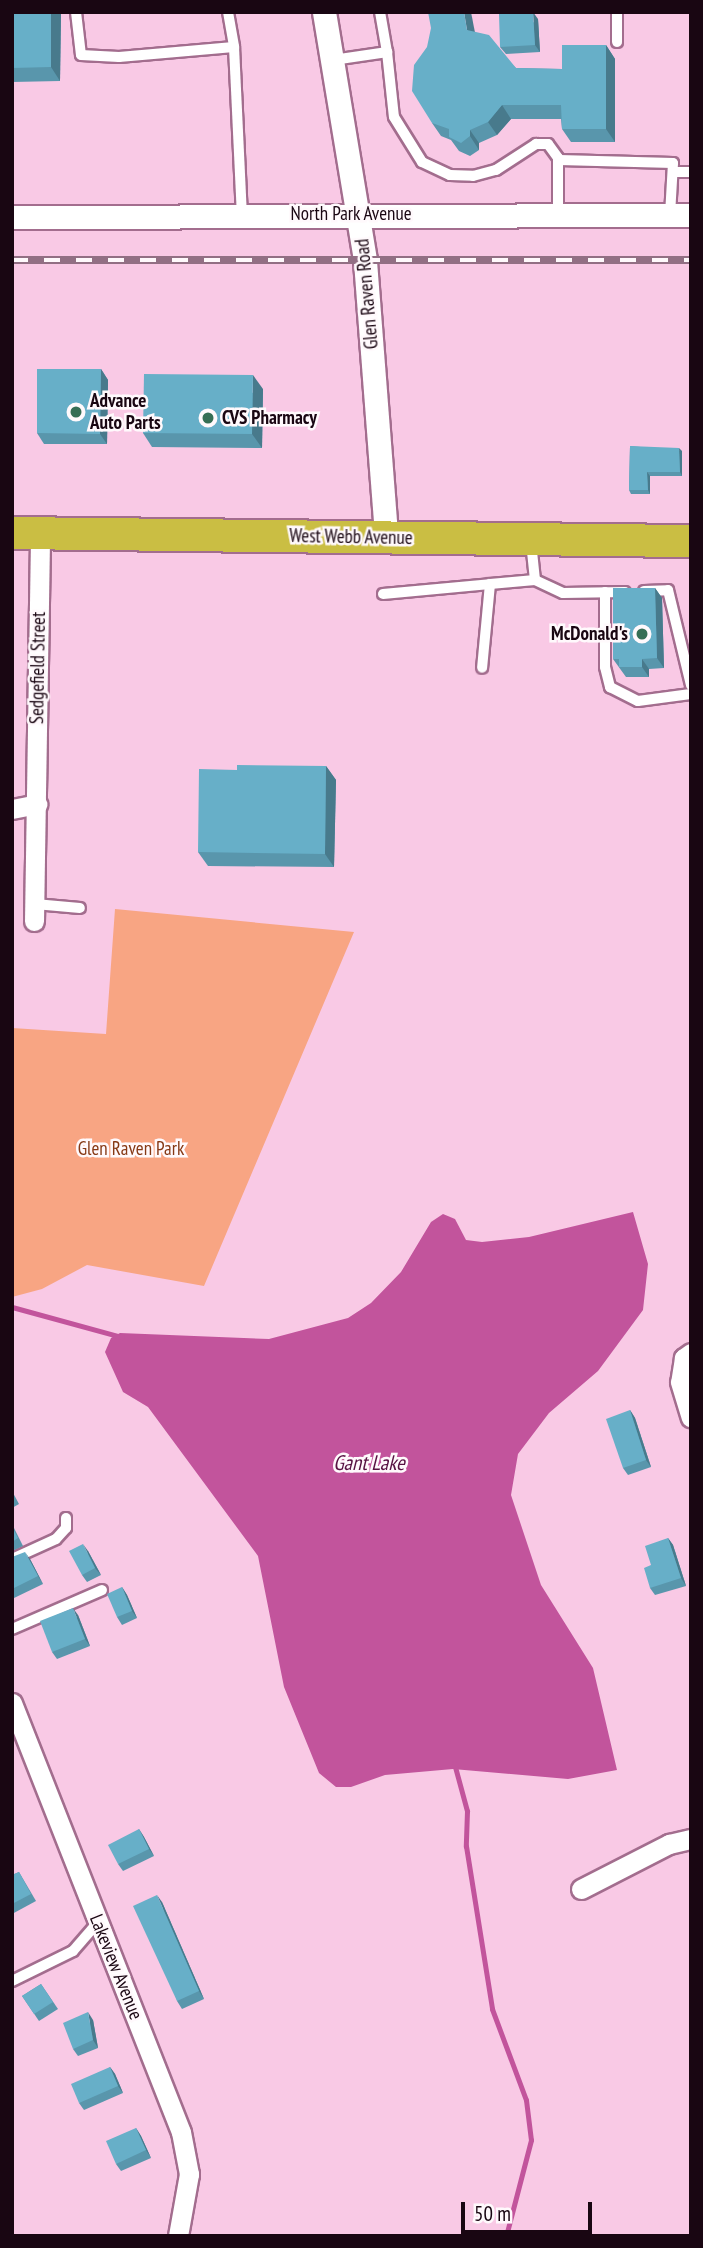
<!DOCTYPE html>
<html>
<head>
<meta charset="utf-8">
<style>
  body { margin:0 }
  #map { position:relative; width:703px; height:2248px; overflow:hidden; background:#f9c9e5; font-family:"PT Sans Narrow",sans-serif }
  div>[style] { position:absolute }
  .green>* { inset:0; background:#f8a583 }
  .water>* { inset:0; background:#c2549c }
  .stream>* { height:5px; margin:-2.5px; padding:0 2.5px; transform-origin:2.5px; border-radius:2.5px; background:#c2549c }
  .roads { filter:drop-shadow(2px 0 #a36d8e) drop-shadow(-2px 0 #a36d8e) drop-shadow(0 2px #a36d8e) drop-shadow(0 -2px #a36d8e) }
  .service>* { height:10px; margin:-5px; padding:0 5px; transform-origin:5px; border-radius:5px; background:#fff }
  .minor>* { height:19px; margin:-9.5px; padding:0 9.5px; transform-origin:9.5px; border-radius:9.5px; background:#fff }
  .tertiary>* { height:23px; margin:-11.5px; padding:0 11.5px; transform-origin:11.5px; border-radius:11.5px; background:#fff }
  .trunk>* { height:32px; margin:-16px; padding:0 16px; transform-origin:16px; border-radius:16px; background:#cabe43 }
  .rail>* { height:8px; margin-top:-4px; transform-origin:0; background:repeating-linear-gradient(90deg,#fff9fc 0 16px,#926f84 0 32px); box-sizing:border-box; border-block:2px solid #926f84 }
  .wall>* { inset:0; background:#5996ac }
  .shaded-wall>* { inset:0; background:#487a8c }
  .building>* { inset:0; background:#67afc8 }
  .dots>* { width:19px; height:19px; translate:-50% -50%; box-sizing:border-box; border:4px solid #fff9fc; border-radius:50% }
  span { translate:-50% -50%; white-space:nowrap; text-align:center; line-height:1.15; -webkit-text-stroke:5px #fff9fc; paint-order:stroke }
  .street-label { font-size:19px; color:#190612 }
  .poi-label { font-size:19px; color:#190612; font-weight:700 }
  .left { translate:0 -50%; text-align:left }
  .right { translate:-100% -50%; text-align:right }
  .park-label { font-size:19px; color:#863915 }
  .water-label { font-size:21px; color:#581243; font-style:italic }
  .frame { position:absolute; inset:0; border:14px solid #190612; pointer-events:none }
  .scale { position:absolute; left:461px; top:2202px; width:131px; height:32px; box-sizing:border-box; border:4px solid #190612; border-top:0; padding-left:9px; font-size:21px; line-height:24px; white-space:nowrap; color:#190612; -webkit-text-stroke:5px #fff9fc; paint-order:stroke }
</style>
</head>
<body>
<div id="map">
  <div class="green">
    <div style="clip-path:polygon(115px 909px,354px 932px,204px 1286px,87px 1265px,42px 1289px,12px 1297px,12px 1028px,106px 1034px)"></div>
  </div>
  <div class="water">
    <div style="clip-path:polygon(633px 1212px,648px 1264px,643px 1310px,598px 1371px,549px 1413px,518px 1454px,511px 1495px,541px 1585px,593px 1668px,617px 1770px,568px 1779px,453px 1769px,385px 1775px,351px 1787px,336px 1787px,319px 1773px,284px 1687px,258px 1556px,148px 1407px,123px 1392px,105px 1352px,111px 1338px,120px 1333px,269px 1339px,348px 1318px,371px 1303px,401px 1272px,431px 1222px,443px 1214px,455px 1219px,466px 1240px,482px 1242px,529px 1237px)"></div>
  </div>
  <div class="stream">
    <div style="left:12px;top:1307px;width:114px;rotate:15.3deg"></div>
    <div style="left:454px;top:1763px;width:50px;rotate:74.8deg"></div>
    <div style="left:467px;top:1811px;width:35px;rotate:92deg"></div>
    <div style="left:466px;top:1846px;width:165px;rotate:80.9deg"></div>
    <div style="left:492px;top:2009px;width:97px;rotate:69.5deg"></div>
    <div style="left:526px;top:2100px;width:40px;rotate:82.9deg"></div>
    <div style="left:531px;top:2140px;width:99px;rotate:104.6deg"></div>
  </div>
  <div class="roads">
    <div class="service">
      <div style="left:76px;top:12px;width:43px;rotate:83.4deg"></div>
      <div style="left:81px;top:55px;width:38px;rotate:3deg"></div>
      <div style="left:119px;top:57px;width:115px;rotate:-5deg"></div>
      <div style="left:228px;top:12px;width:36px;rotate:80deg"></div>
      <div style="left:234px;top:47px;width:168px;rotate:87.3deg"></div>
      <div style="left:617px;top:12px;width:30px;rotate:90deg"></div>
      <div style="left:387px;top:52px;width:65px;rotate:83.9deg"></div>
      <div style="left:394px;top:117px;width:53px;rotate:58.1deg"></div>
      <div style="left:422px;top:162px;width:31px;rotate:25deg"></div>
      <div style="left:450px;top:175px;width:23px;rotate:2deg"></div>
      <div style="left:473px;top:176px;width:24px;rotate:-15deg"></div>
      <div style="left:496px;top:170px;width:48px;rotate:-33deg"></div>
      <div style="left:536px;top:144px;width:12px"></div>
      <div style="left:548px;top:144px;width:17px;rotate:54deg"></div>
      <div style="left:558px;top:158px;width:56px;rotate:90deg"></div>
      <div style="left:333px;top:60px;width:55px;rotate:-8.4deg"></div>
      <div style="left:387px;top:52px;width:41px;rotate:-99.9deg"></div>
      <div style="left:559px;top:160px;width:114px;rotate:1.5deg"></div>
      <div style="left:673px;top:163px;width:52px;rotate:93.3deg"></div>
      <div style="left:673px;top:172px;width:18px"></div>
      <div style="left:531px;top:542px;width:38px;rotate:84deg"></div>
      <div style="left:535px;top:580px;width:31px;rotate:25deg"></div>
      <div style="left:563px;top:593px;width:62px;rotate:-0.9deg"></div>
      <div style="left:490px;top:584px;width:45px;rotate:-5.1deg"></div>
      <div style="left:644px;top:591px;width:24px;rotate:-2deg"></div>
      <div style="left:668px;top:590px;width:98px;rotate:76.4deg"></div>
      <div style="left:605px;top:592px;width:75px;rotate:90deg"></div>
      <div style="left:605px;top:667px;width:21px;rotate:76deg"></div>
      <div style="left:610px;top:687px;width:31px;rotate:27deg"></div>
      <div style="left:638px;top:701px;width:53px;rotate:-7.5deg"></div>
      <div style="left:383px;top:594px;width:107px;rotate:-5.3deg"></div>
      <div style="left:490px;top:584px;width:84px;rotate:95.4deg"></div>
      <div style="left:35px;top:904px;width:45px;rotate:5.1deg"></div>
      <div style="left:12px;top:1559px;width:48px;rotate:-24.4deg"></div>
      <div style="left:56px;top:1539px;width:15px;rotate:-48deg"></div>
      <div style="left:66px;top:1528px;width:10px;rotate:-90deg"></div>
      <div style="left:12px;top:1629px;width:98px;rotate:-23.4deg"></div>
      <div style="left:12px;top:1981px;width:68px;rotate:-26.2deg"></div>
      <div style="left:73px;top:1951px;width:38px;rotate:-49deg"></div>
    </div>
    <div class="minor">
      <div style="left:12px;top:809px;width:26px;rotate:-11deg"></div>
      <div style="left:34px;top:921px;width:388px;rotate:-89.1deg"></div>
      <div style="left:691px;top:1353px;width:9px;rotate:144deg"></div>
      <div style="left:684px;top:1358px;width:24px;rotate:99deg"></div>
      <div style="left:680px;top:1382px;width:37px;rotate:73deg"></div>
      <div style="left:12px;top:1703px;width:461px;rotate:68.5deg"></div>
      <div style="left:181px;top:2132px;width:43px;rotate:79.2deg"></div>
      <div style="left:189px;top:2174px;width:63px;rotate:100.1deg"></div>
      <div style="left:581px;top:1889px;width:99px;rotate:-27.1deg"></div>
      <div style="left:669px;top:1844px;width:23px;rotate:-13deg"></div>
    </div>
    <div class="tertiary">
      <div style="left:324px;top:12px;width:252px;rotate:80.6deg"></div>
      <div style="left:365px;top:261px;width:277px;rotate:85.6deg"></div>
      <div style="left:12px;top:217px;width:679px;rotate:-0.17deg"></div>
    </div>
    <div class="trunk">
      <div style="left:12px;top:533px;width:679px;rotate:0.68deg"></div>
    </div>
  </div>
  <div class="rail">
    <div style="left:12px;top:260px;width:679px"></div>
  </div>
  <div class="wall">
    <div style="clip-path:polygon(12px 12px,61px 12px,60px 81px,12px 82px)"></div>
    <div style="clip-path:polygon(538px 19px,540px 52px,506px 54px,500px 47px)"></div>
    <div style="clip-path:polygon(475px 32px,516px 68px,562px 69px,606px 45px,615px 59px,615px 142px,571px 142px,562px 129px,561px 119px,511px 119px,497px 135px,479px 143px,479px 150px,470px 156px,459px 151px,451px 140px,441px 136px,432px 123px,427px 47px)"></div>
    <div style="clip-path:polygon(101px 369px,108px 380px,107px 444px,44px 444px,37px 433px)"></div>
    <div style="clip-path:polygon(263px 389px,262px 448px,152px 447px,143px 433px)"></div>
    <div style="clip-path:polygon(630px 446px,682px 451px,682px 476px,650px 476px,650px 494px,631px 494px,629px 490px)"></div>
    <div style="clip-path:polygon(655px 588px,662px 598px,664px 668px,649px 669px,649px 677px,626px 677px,613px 659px)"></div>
    <div style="clip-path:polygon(326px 766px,336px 780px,334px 867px,208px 866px,198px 852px,237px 770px)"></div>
    <div style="clip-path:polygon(630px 1410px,635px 1418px,651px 1467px,628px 1475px,623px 1468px)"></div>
    <div style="clip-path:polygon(12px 1491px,19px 1504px,12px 1508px)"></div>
    <div style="clip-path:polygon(12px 1524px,23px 1546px,12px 1551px)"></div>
    <div style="clip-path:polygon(668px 1538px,673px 1545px,686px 1586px,655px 1595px,650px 1588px,651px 1565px)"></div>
    <div style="clip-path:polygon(88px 1551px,101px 1575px,87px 1582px,82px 1575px)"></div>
    <div style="clip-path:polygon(12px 1557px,30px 1559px,43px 1584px,12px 1599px)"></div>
    <div style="clip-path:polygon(122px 1587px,127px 1595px,137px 1618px,122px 1625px,117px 1617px)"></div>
    <div style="clip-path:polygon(78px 1615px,90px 1646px,57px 1659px,52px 1652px)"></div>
    <div style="clip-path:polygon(139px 1829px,144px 1837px,154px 1856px,123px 1871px,118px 1864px)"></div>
    <div style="clip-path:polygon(19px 1872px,36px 1901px,12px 1914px,12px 1875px)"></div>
    <div style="clip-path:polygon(162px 1902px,204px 1999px,182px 2009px,177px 2001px)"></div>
    <div style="clip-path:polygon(41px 1984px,58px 2009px,39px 2021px,22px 1996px)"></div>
    <div style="clip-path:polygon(93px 2020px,98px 2048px,78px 2056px,73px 2049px)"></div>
    <div style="clip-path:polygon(110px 2067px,115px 2074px,123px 2093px,84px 2110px,79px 2103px)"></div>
    <div style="clip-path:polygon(136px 2128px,141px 2136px,151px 2158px,121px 2171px,116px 2164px)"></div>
  </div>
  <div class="shaded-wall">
    <div style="clip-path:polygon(51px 12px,61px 12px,60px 81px,51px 67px)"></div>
    <div style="clip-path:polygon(464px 12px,471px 12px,477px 43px,467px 30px)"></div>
    <div style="clip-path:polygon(533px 12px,538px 19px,540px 52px,535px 45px)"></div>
    <div style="clip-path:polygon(606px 45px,615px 59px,615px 142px,606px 129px)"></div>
    <div style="clip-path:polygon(502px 105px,511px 119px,497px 135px,488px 122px)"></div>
    <div style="clip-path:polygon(470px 130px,479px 143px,479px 150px,470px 136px)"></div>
    <div style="clip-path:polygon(101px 369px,108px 380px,107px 444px,100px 434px)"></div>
    <div style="clip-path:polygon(253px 375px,263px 389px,262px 448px,252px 434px)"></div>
    <div style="clip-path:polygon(679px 448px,682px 451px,682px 476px,680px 472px)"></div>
    <div style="clip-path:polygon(647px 472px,650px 476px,650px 494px,648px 490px)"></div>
    <div style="clip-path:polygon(655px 588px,662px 598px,664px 668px,657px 658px)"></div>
    <div style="clip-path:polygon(642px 659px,649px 669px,649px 677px,642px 667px)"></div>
    <div style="clip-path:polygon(326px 766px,336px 780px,334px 867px,325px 854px)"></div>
    <div style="clip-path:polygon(630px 1410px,635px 1418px,651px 1467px,646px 1460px)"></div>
    <div style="clip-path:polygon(668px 1538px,673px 1545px,686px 1586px,681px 1578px)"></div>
    <div style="clip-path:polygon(83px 1544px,88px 1551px,101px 1575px,95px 1568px)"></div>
    <div style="clip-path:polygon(25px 1552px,30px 1559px,43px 1584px,38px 1576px)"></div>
    <div style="clip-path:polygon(122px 1587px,127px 1595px,137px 1618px,132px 1611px)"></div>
    <div style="clip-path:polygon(73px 1608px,78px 1615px,90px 1646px,85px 1639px)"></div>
    <div style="clip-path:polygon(139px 1829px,144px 1837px,154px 1856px,149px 1849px)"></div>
    <div style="clip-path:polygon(157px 1895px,162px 1902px,204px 1999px,199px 1991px)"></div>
    <div style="clip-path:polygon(88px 2012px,93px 2020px,98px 2048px,93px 2040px)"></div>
    <div style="clip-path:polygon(110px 2067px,115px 2074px,123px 2093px,118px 2086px)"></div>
    <div style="clip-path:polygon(136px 2128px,141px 2136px,151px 2158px,146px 2150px)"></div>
  </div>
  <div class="building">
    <div style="clip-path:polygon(12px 12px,51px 12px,51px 67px,12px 68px)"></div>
    <div style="clip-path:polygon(428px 12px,464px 12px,467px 30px,489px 35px,516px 68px,562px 69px,562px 45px,606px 45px,606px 129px,562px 129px,561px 105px,502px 105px,488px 122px,470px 130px,470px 136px,461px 143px,449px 137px,449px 129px,432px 123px,412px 91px,414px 65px,427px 47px,431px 28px)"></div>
    <div style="clip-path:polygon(533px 12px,535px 45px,500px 47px,499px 14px)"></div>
    <div style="clip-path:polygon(37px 369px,101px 369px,100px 434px,37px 433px)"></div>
    <div style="clip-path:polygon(144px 374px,253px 375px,252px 434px,143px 433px)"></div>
    <div style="clip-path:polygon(630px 446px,679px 448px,680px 472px,647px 472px,648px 490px,629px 490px)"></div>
    <div style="clip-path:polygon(613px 588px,655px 588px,657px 658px,642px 659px,642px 667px,619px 667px,619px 659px,613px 659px)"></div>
    <div style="clip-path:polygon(237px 765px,326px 766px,325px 854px,198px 852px,199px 769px,237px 770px)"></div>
    <div style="clip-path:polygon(630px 1410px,646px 1460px,623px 1468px,606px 1419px)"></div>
    <div style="clip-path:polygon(12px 1527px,18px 1538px,12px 1542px)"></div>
    <div style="clip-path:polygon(668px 1538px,681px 1578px,650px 1588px,644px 1568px,651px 1565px,645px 1546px)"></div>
    <div style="clip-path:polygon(83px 1544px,95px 1568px,82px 1575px,69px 1551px)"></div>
    <div style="clip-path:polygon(25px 1552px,38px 1576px,12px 1589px,12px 1557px)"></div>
    <div style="clip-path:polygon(122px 1587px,132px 1611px,117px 1617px,107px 1594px)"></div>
    <div style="clip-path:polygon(73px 1608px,85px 1639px,52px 1652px,40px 1621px)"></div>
    <div style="clip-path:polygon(139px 1829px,149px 1849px,118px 1864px,108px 1845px)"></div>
    <div style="clip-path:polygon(19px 1872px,31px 1894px,12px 1904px,12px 1875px)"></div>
    <div style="clip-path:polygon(157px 1895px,199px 1991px,177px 2001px,133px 1906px)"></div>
    <div style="clip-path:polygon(41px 1984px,53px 2002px,34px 2014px,22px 1996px)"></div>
    <div style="clip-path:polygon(88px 2012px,93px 2040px,73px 2049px,63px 2023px)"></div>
    <div style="clip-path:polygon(110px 2067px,118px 2086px,79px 2103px,71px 2084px)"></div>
    <div style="clip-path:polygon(136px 2128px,146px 2150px,116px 2164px,106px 2141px)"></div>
  </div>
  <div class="dots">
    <div style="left:76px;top:412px;background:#366e55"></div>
    <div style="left:208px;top:418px;background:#366e55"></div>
    <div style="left:642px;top:634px;background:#366e55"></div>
  </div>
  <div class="street-label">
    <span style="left:351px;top:214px">North Park Avenue</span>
    <span style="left:367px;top:294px;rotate:-95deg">Glen Raven Road</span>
    <span style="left:351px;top:537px;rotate:1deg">West Webb Avenue</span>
    <span style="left:38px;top:668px;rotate:-89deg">Sedgefield Street</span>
    <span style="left:116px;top:1967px;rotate:68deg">Lakeview Avenue</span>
  </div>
  <div class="poi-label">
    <span class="left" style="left:90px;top:412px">Advance<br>Auto Parts</span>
    <span class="left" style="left:222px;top:418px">CVS Pharmacy</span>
    <span class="right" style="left:628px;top:634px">McDonald's</span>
  </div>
  <div class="park-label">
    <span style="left:131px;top:1149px">Glen Raven Park</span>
  </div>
  <div class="water-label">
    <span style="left:369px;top:1463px">Gant Lake</span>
  </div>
  <div class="frame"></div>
  <div class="scale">50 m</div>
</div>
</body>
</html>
